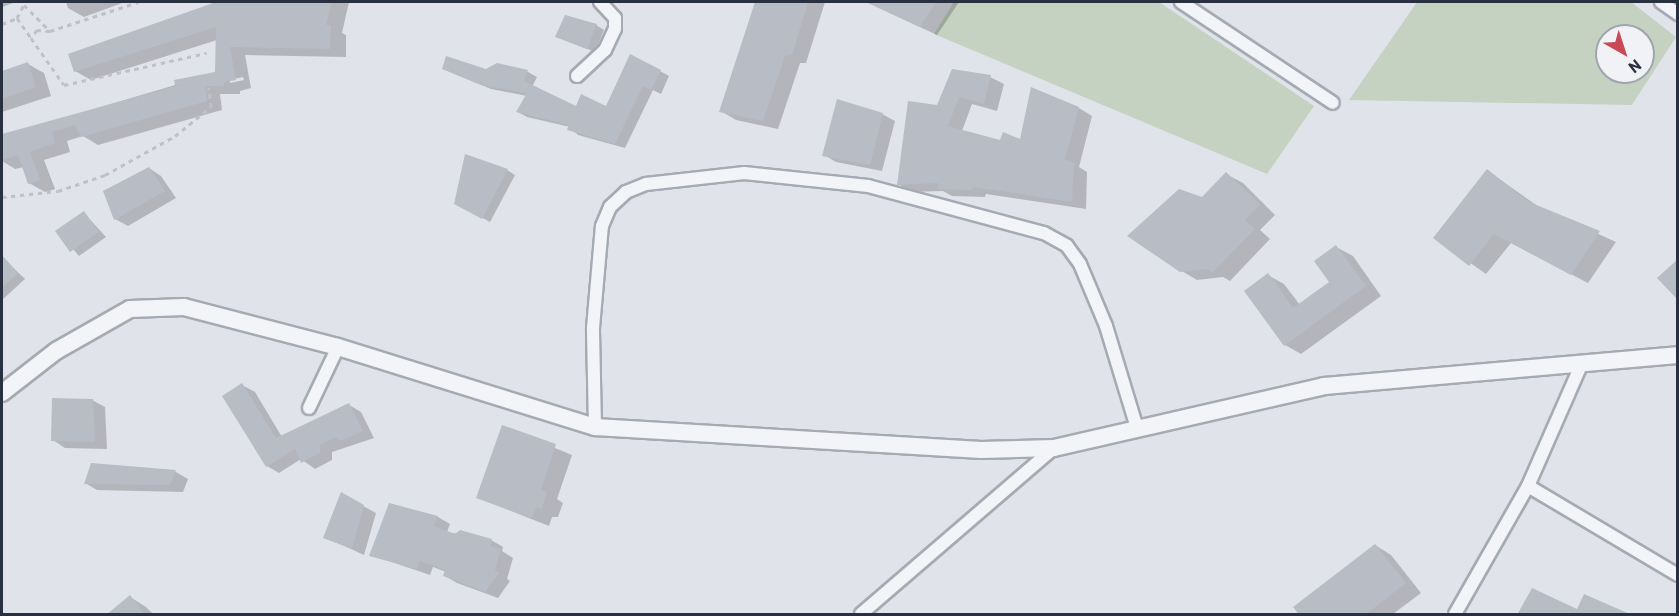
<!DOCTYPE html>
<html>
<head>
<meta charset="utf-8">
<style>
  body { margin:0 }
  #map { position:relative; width:1679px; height:616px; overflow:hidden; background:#e0e3e9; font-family:Barlow,sans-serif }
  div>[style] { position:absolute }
  .green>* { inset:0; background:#c5d2c2 }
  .shadow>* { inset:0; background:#0003 }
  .building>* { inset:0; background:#b8bcc5 }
  .path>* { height:3px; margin-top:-1.5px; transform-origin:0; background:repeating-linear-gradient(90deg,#bec1c7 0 4.5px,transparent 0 9px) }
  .roads { filter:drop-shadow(2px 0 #a5aab3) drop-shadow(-2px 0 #a5aab3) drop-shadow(0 2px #a5aab3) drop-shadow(0 -2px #a5aab3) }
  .minor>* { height:12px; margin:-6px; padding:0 6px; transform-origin:6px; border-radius:6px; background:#f3f4f7 }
  .tertiary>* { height:16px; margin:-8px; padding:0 8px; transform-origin:8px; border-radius:8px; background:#f3f4f7 }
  span { translate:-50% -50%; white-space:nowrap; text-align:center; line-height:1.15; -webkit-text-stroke:6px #f0f2f6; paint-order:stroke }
  .frame { position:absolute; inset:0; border:3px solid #29303f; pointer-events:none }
  .north { position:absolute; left:1595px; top:24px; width:60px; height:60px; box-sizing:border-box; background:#f0f2f6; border:2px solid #a0a4ad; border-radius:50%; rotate:141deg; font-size:16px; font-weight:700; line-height:24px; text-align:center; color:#29303f }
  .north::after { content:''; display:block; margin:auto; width:21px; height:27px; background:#c94a57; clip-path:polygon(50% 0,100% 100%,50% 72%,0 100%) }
</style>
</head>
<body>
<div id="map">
  <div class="green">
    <div style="clip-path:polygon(954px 2px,1159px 2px,1314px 106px,1267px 174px,934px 34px)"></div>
    <div style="clip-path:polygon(evenodd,1417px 2px,1631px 2px,1676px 37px,1632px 105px,1349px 100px,1417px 2px,1607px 36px,1643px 36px,1643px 72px,1607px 72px,1607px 36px)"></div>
  </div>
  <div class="shadow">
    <div style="clip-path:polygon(2px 2px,16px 2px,2px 7px)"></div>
    <div style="clip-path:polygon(66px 2px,125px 2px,84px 17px,68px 8px)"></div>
    <div style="clip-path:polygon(evenodd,218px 2px,349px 2px,342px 33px,346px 35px,346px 57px,245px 55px,251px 88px,240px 91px,240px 94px,220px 94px,222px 110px,98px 145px,83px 136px,67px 141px,70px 152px,44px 160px,55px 189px,45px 192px,29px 183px,24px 167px,15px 169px,2px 161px,2px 136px,216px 73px,217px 40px,91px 80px,75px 71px,218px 2px,243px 77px,244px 80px,230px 83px,230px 80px,243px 77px)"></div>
    <div style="clip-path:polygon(757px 2px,825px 2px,806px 63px,800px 63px,778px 129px,736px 120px,721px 111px)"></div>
    <div style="clip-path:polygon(866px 2px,959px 2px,937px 35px)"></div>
    <div style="clip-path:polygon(596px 25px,604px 30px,595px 52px,565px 40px)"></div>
    <div style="clip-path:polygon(28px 64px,44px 73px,51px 96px,2px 112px,2px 73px)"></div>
    <div style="clip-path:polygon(497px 64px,528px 72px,537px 77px,532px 87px,577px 108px,607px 108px,660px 71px,669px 76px,661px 94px,653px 90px,625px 148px,578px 135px,570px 127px,527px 117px,518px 112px,527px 96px,491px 89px,453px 73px,486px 70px)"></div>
    <div style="clip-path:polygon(990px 77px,1004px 84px,997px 111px,972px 104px,962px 131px,1001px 141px,1022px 141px,1079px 108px,1092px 116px,1079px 167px,1087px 172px,1086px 209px,986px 194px,985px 197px,952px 196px,943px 191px,912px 192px,898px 184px,938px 107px)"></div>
    <div style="clip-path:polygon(882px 114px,895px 121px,882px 171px,836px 162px,824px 155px)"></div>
    <div style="clip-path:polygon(149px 168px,161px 176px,176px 198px,128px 226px,115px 219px)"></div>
    <div style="clip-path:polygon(507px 170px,515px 175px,490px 222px,455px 203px)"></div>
    <div style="clip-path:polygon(1488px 171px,1539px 207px,1616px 242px,1588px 283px,1511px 243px,1486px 274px,1435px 238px)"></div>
    <div style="clip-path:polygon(1226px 174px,1243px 183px,1275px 215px,1260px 230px,1270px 239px,1230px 281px,1223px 277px,1197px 280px,1180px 270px)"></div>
    <div style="clip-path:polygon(84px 213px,106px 237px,79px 256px,58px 232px)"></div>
    <div style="clip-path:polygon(1336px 247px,1353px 256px,1381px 296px,1301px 354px,1285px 345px,1268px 275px,1284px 284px,1300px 305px,1331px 282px)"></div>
    <div style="clip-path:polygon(4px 259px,25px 279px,2px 300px,2px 261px)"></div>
    <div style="clip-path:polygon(242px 385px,255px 392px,282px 437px,349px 405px,361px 412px,374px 438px,332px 452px,332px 460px,315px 469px,301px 459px,279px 473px,267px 466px)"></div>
    <div style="clip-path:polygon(92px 400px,105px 407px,107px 449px,65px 448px,53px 440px)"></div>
    <div style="clip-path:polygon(503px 427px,572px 455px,557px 499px,563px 503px,558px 517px,552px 517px,549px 526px,478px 498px)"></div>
    <div style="clip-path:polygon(92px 464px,176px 472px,188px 479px,183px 492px,97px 490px,85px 483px)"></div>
    <div style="clip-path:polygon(341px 494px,376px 513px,364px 555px,325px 537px)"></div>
    <div style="clip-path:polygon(390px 505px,438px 517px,450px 524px,447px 532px,491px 540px,503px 547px,502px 551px,513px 558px,507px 579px,510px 581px,498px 598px,457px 583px,445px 576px,446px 572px,433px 567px,430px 575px,371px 555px)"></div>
    <div style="clip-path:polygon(1375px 545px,1391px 555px,1421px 593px,1393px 614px,1301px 614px)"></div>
    <div style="clip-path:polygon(130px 597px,146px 607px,153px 614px,109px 614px)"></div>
  </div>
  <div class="building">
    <div style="clip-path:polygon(216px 2px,332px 2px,326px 25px,331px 25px,330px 49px,230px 47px,236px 80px,224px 82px,224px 86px,205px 86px,207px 101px,81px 137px,75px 125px,52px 132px,55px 143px,30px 152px,40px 180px,28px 184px,18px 155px,2px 160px,2px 134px,180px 85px,175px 85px,174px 80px,215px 72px,216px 27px,74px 72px,68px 54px)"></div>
    <div style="clip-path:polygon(755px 2px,808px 2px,792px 55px,785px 56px,763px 121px,719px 112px)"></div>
    <div style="clip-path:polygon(866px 2px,936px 2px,920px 27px)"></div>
    <div style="clip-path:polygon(565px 15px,597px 24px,587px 49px,555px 37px)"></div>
    <div style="clip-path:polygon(630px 54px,661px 70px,651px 90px,643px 86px,615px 144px,567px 130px,569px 125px,516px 112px,527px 93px,481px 85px,442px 69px,446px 56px,486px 69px,497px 63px,528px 70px,524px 81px,576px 106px,581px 94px,606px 106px)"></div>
    <div style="clip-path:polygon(28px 62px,36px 87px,2px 99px,2px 71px)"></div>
    <div style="clip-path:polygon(952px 69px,991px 75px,984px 104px,959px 97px,948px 126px,1000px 140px,1003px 132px,1020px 139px,1031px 87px,1079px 107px,1065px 159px,1074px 163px,1072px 202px,973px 187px,972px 190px,937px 189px,938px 183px,897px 185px,908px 101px,937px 105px)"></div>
    <div style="clip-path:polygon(837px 99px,883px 113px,870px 165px,822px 156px)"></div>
    <div style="clip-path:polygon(465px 154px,508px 169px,482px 219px,454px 204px)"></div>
    <div style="clip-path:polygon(149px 167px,165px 191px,114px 220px,103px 191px)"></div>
    <div style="clip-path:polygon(1487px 169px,1529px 202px,1600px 231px,1571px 275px,1494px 234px,1469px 266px,1433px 238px)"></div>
    <div style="clip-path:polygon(1226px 172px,1260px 204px,1245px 220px,1255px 229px,1212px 273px,1208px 269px,1180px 272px,1127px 236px,1179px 189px,1202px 197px)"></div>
    <div style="clip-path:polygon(84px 211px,99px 232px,70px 252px,55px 231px)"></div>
    <div style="clip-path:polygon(1336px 245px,1366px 286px,1284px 346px,1244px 291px,1268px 273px,1293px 308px,1329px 282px,1314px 261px)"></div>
    <div style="clip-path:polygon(2px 255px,18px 273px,2px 288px)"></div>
    <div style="clip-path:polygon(1677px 260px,1677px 299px,1657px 278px)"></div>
    <div style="clip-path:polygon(242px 383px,276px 438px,349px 403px,363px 431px,341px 441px,336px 437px,320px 445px,320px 453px,301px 463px,295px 449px,266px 467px,222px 396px)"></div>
    <div style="clip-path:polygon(52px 398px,93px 399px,95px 442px,51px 441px)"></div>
    <div style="clip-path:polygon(502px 425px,556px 444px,541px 490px,547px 492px,542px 509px,536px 508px,532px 518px,476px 498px)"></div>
    <div style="clip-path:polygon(91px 463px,176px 470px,170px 485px,84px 484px)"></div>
    <div style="clip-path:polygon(341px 492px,364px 505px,352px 549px,323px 538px)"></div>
    <div style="clip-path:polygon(389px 503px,438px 516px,434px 526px,455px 534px,460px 530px,492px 539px,490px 546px,501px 549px,495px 570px,499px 573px,485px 592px,443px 576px,445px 570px,420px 561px,417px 569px,369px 556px)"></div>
    <div style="clip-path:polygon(1375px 544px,1406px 583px,1365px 615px,1299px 615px,1293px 607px)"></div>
    <div style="clip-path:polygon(1532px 588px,1577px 609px,1584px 594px,1632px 615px,1517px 615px)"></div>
    <div style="clip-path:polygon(130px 595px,145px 615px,106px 615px)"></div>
  </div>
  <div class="path">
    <div style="left:24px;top:5px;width:37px;rotate:45deg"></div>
    <div style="left:50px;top:31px;width:13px;rotate:-176deg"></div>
    <div style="left:37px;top:30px;width:10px;rotate:127deg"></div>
    <div style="left:31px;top:38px;width:57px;rotate:54.9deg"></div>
    <div style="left:64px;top:85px;width:146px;rotate:-12.7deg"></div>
    <div style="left:17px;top:18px;width:24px;rotate:55deg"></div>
    <div style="left:2px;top:24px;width:16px;rotate:-22deg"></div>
    <div style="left:17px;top:18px;width:18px;rotate:-63deg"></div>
    <div style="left:50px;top:31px;width:93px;rotate:-18.2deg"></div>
    <div style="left:2px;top:197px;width:56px;rotate:-6.1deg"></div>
    <div style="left:58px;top:191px;width:50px;rotate:-18.8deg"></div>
    <div style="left:105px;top:175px;width:80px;rotate:-29.1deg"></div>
    <div style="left:175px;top:136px;width:46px;rotate:-38.9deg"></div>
    <div style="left:211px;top:107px;width:20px;rotate:-96deg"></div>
  </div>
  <div class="roads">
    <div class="minor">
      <div style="left:1181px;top:2px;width:182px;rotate:33.6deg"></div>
      <div style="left:1661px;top:2px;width:21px;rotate:35deg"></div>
      <div style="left:577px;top:76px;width:38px;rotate:-43deg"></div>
      <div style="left:605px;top:50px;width:23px;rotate:-65deg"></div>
      <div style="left:615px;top:29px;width:11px;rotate:-90deg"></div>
      <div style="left:615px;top:18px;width:22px;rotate:-133deg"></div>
      <div style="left:309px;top:408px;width:68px;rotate:-64.6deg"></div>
      <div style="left:595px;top:427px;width:99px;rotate:-91.2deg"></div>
      <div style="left:593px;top:328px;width:102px;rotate:-85deg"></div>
      <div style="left:602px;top:226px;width:21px;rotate:-67deg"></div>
      <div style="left:610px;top:207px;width:22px;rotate:-43deg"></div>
      <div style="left:626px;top:192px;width:22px;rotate:-22deg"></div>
      <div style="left:646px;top:184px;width:99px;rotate:-6.4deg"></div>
      <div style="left:744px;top:173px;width:125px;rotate:6deg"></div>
      <div style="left:868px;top:186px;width:182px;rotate:15deg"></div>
      <div style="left:1044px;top:233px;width:26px;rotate:29deg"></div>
      <div style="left:1067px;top:246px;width:22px;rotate:54deg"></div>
      <div style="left:1080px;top:264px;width:67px;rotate:67.2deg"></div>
      <div style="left:1106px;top:326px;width:107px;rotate:73.1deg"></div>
      <div style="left:1528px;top:486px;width:174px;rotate:30.7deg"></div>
      <div style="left:861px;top:614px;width:255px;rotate:-40.7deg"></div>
      <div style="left:1455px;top:614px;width:147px;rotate:-60.3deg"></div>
      <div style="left:1528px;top:486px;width:132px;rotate:-66.3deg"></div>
    </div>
    <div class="tertiary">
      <div style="left:2px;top:393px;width:68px;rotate:-37.9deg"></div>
      <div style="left:56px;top:351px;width:85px;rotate:-29.6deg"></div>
      <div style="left:130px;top:309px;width:54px;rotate:-2.1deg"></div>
      <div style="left:184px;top:307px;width:159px;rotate:14.6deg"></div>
      <div style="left:338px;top:347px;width:269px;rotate:17.3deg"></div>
      <div style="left:595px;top:427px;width:387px;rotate:3.4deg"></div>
      <div style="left:981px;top:450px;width:73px;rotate:-1.6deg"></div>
      <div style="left:1054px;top:448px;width:277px;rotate:-12.9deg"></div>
      <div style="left:1324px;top:386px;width:355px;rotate:-5deg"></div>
    </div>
  </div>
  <div class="frame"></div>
  <div class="north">N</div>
</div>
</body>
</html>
